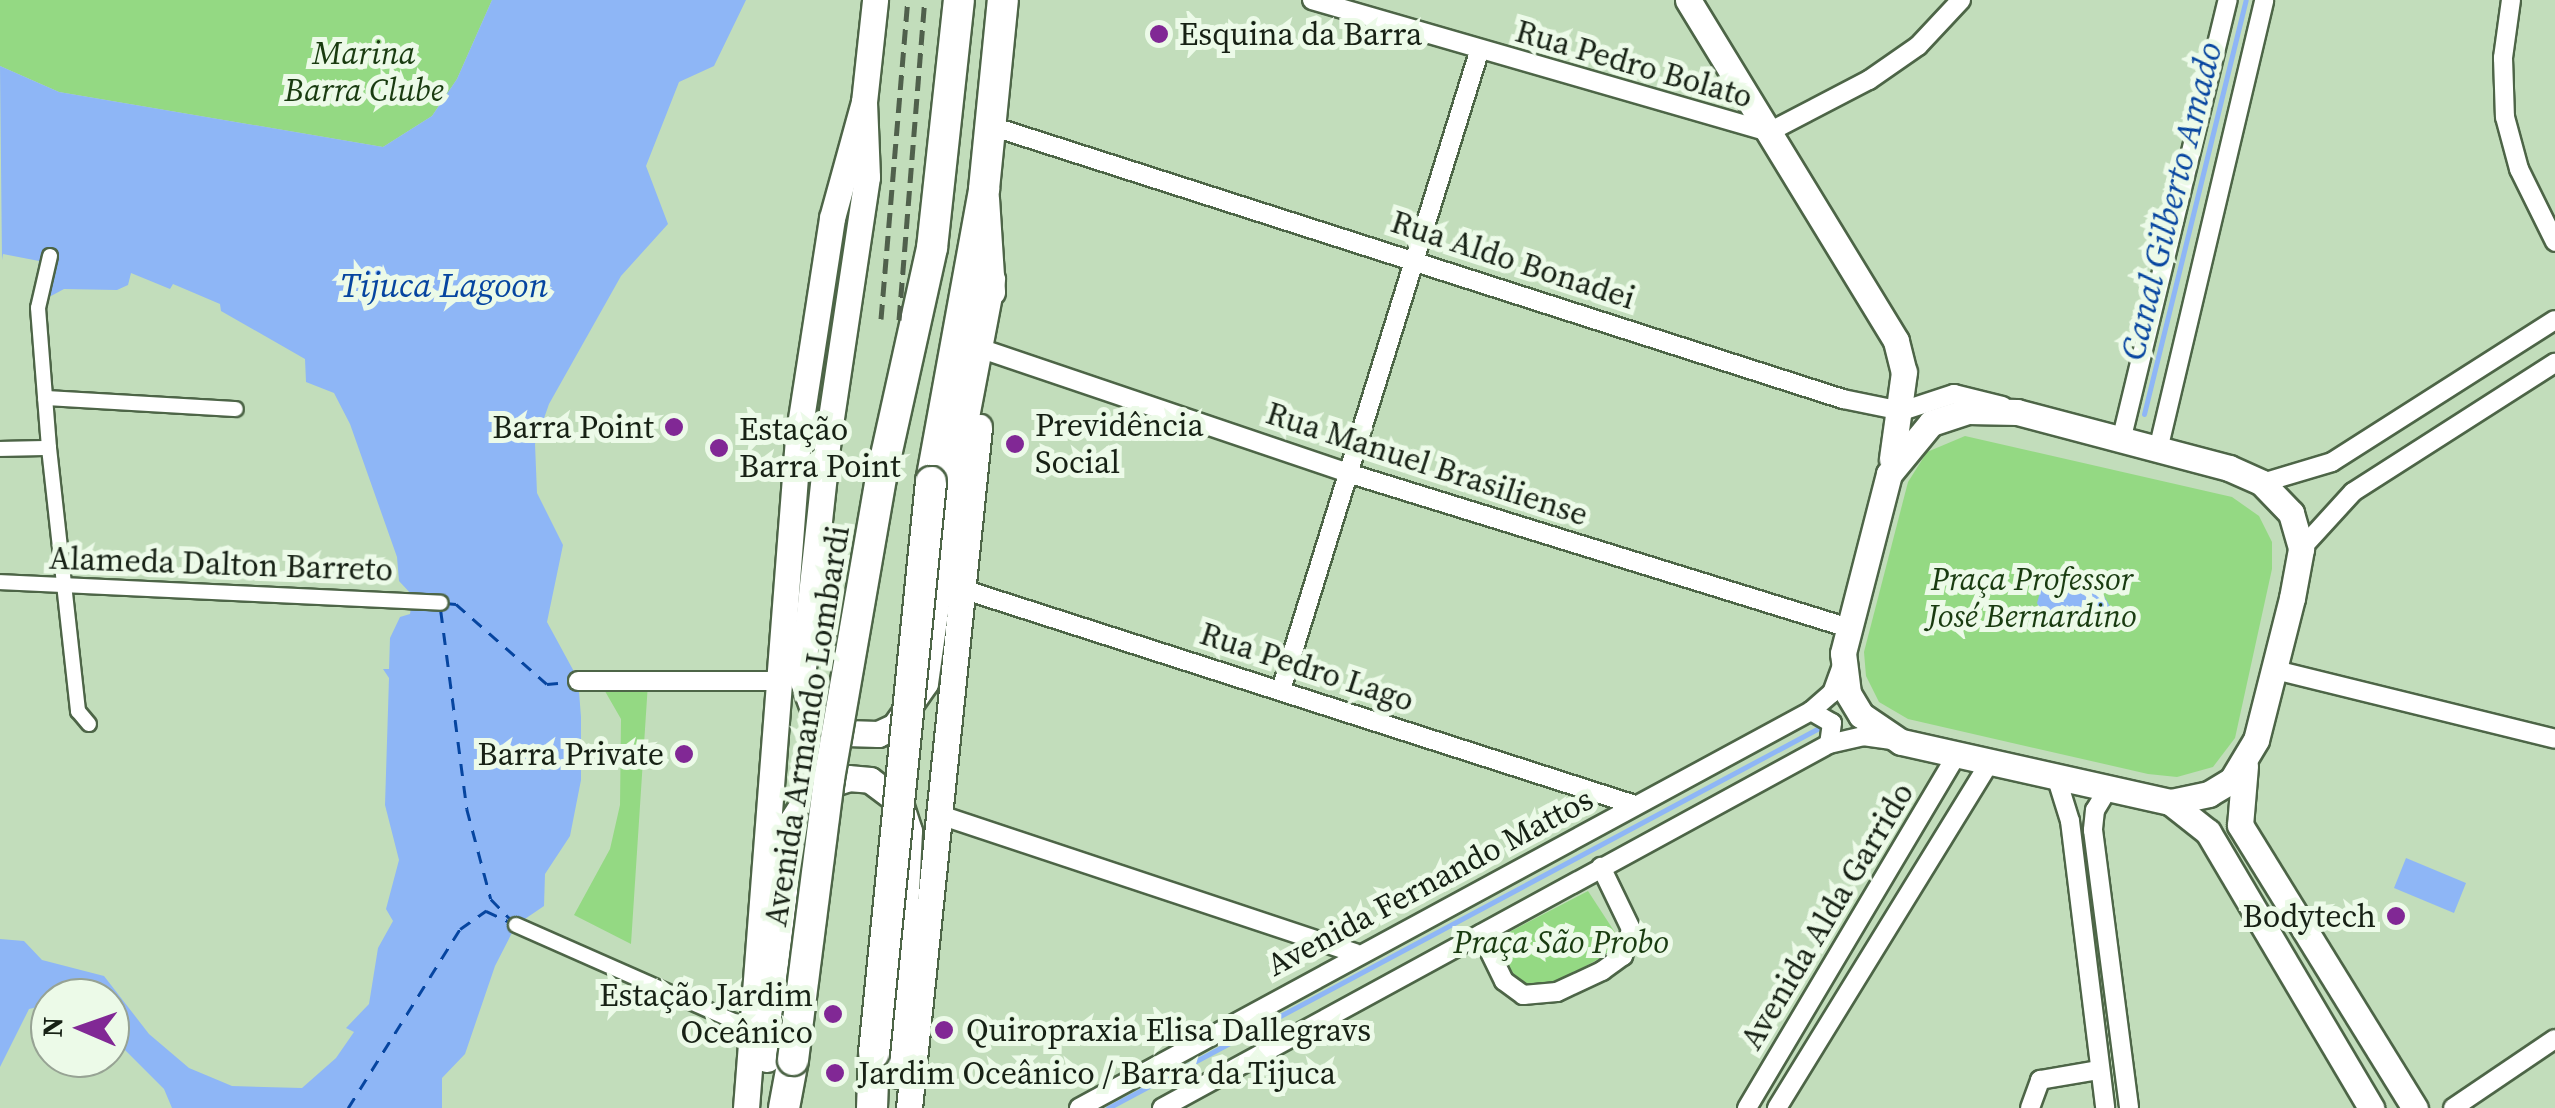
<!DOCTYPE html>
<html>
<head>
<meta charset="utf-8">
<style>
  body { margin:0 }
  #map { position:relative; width:2555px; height:1108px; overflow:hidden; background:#c2ddbb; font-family:"Source Serif 4",serif }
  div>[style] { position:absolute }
  .green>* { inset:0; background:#94d983 }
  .water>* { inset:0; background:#8eb6f6 }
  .stream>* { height:5px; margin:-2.5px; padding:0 2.5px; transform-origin:2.5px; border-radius:2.5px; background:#8eb6f6 }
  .ferry>* { height:2.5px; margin-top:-1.25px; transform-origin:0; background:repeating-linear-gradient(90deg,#0645a0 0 12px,transparent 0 22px) }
  .roads { filter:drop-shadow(2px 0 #4d6547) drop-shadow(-2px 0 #4d6547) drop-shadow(0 2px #4d6547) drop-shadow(0 -2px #4d6547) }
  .pedestrian>* { height:14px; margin:-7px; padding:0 7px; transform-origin:7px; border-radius:7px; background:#fff }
  .minor>* { height:18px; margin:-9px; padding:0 9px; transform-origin:9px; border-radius:9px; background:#fff }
  .secondary>* { height:25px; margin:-12.5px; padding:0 12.5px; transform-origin:12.5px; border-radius:12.5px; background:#fff }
  .trunk>* { height:30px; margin:-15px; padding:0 15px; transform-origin:15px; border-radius:15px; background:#fff }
  .rail>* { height:5px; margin-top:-2.5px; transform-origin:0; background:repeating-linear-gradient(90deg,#50604c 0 15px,transparent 0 23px) }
  .bridges { filter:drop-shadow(2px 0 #4d6547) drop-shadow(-2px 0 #4d6547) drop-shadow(0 2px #4d6547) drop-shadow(0 -2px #4d6547) }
  .trunk-bridge>* { height:30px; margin:-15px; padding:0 15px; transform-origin:15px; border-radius:15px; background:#fff }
  .dots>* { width:28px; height:28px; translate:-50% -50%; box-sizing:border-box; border:5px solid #ecfae8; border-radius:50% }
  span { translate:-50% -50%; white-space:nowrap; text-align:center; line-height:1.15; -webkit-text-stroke:10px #ecfae8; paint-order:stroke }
  .poi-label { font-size:32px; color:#172115 }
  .left { translate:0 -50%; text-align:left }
  .right { translate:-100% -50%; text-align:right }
  .park-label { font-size:32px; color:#193b10; font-style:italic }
  .street-label { font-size:32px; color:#172115 }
  .water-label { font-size:35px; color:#0645a0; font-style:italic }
  .north { position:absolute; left:30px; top:978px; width:100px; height:100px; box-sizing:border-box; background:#ecfae8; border:2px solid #97a394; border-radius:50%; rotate:272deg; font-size:28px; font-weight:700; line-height:40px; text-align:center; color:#172115 }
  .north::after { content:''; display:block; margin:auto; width:35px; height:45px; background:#812895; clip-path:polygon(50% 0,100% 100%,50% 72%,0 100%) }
</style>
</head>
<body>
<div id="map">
  <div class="green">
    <div style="clip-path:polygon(0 0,492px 0,457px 79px,432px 116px,383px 147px,59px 92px,0 66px)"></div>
    <div style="clip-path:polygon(1965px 436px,2232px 497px,2259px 516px,2272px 542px,2272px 569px,2235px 738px,2213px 767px,2177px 777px,2148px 774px,1908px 719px,1879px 702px,1866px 676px,1864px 652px,1908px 482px,1927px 452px)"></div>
    <div style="clip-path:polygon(648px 683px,631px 944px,574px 915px,610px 849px,620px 805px,621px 719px,602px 686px)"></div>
    <div style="clip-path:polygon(1588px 891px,1616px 934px,1606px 955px,1542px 990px,1520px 985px,1494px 940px)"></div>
  </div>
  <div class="water">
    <div style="clip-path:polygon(492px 0,746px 0,714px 66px,679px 82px,646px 166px,668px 224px,621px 276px,549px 404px,535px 444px,537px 493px,563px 545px,547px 622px,578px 679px,581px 717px,581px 780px,570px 836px,545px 874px,544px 906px,516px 925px,495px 966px,465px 1054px,442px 1078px,442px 1108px,172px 1108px,164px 1089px,110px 1035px,110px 998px,50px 998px,50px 1004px,29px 1009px,0 1067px,0 939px,24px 941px,42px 960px,104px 976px,149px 1034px,189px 1068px,232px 1086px,302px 1088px,336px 1058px,354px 1032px,346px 1028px,369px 1004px,378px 948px,393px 921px,386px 909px,399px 860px,385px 805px,389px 678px,383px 669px,389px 669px,390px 638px,400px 617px,410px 614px,413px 596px,399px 581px,397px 557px,350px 424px,334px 393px,306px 382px,305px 359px,221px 311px,220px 304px,173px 284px,170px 289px,131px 273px,128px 285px,117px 290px,64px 289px,51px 296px,34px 293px,39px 261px,3px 254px,2px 260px,0 66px,59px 92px,383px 147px,432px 116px,457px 79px)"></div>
    <div style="clip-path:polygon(2070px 582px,2104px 596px,2112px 610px,2106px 623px,2078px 630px,2044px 617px,2037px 603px,2041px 589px)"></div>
    <div style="clip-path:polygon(2406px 858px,2466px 883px,2454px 913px,2394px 888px)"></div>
  </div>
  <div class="stream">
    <div style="left:2144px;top:414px;width:426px;rotate:-76.2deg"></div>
    <div style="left:1108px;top:1108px;width:804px;rotate:-28.13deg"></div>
  </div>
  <div class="ferry">
    <div style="left:445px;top:603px;width:11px;rotate:5deg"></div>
    <div style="left:456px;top:604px;width:121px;rotate:41.3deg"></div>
    <div style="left:547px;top:684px;width:11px;rotate:-5deg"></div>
    <div style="left:441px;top:611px;width:200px;rotate:82.5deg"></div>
    <div style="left:467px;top:809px;width:93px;rotate:75.1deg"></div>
    <div style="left:491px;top:899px;width:29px;rotate:46deg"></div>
    <div style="left:348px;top:1108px;width:211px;rotate:-58deg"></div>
    <div style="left:460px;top:929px;width:32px;rotate:-35deg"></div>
    <div style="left:486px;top:911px;width:26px;rotate:25deg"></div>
  </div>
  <div class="roads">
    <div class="pedestrian">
      <div style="left:50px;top:256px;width:53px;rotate:103deg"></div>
      <div style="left:38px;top:308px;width:140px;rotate:85.5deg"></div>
      <div style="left:49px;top:448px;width:265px;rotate:83.7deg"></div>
      <div style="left:78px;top:711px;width:17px;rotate:50deg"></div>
      <div style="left:45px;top:398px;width:191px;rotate:3.3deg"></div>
      <div style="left:0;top:449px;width:49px;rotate:-1.2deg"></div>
      <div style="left:0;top:582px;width:441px;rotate:2.7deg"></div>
      <div style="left:516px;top:925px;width:260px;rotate:23.8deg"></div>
    </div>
    <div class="minor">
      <div style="left:1312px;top:0;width:476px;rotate:16.1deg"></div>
      <div style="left:1769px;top:132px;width:113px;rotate:-27.5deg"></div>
      <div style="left:1869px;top:80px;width:60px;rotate:-34.8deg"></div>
      <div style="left:1918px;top:46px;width:63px;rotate:-46.9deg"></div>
      <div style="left:2511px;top:0;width:59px;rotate:97.9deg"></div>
      <div style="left:2503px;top:58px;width:59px;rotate:88.1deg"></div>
      <div style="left:2505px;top:117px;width:54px;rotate:74.9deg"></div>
      <div style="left:2519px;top:169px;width:81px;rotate:63.7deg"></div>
      <div style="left:991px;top:126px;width:895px;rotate:17.77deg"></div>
      <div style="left:1843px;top:399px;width:60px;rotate:11.5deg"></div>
      <div style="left:1902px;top:411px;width:55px;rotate:-18.1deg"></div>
      <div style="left:1954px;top:394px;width:50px;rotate:13.8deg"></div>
      <div style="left:988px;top:351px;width:383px;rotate:18.7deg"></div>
      <div style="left:1351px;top:474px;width:521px;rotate:17.18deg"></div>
      <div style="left:2121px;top:441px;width:454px;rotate:-76.4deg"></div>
      <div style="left:2158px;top:450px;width:462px;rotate:-76.7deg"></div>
      <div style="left:2262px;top:483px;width:73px;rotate:-16.7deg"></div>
      <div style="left:2332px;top:462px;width:264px;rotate:-32.5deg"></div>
      <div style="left:2301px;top:549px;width:77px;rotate:-47.6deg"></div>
      <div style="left:2353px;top:492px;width:240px;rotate:-32.6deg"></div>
      <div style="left:959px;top:588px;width:710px;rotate:17.8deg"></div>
      <div style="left:2275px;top:670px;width:288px;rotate:13.8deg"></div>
      <div style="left:578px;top:681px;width:199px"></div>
      <div style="left:1281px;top:690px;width:668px;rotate:-72.76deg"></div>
      <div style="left:1811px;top:711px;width:24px;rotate:30deg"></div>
      <div style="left:1832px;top:723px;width:21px;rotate:98deg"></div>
      <div style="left:2056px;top:776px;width:47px;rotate:72.7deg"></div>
      <div style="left:2070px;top:821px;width:289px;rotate:83deg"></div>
      <div style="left:2109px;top:787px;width:27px;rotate:121deg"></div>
      <div style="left:2095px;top:810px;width:20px;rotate:96deg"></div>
      <div style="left:2093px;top:830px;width:280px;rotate:82.6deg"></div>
      <div style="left:937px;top:814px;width:441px;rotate:18.4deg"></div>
      <div style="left:1481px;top:934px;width:52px;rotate:63.9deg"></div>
      <div style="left:1504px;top:981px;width:24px;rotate:36deg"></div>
      <div style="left:1523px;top:995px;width:34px;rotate:-5deg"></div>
      <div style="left:1557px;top:992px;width:50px;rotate:-25deg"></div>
      <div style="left:1602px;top:971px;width:26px;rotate:-36deg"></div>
      <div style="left:1623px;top:956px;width:28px;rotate:-73deg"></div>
      <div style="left:1631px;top:929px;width:69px;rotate:-115.8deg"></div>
      <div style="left:1079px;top:1108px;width:833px;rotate:-28.47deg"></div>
      <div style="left:1811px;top:711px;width:28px;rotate:-41deg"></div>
      <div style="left:1832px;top:693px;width:27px;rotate:-70deg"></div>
      <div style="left:1162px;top:1108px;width:760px;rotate:-28.62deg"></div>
      <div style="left:1829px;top:744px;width:35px;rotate:-13deg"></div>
      <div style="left:1863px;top:736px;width:29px;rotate:8deg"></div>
      <div style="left:1747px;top:1108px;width:412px;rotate:-59.3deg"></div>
      <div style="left:1777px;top:1108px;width:406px;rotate:-58.4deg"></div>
      <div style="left:2030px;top:1108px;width:30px;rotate:-70deg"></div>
      <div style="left:2040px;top:1080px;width:60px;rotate:-9.6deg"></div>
      <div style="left:2453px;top:1108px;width:123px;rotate:-34.1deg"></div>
    </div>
    <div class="secondary">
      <div style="left:1688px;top:0;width:399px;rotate:58.6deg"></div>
      <div style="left:1896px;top:341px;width:32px;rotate:76deg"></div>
      <div style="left:1904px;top:372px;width:88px;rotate:97.9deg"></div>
      <div style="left:864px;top:102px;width:75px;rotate:87.7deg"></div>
      <div style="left:867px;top:177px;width:264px;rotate:98.5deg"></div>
      <div style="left:828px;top:438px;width:242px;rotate:96.2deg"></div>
      <div style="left:802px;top:679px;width:33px;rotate:70deg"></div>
      <div style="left:813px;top:710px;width:40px;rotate:34.9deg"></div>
      <div style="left:846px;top:733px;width:32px;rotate:2deg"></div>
      <div style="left:878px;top:734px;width:19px;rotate:-25deg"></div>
      <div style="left:895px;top:726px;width:52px;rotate:-55.1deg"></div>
      <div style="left:925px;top:683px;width:194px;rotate:-82deg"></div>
      <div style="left:952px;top:491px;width:216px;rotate:-79.3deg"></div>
      <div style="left:986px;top:198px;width:94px;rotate:86.3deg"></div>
      <div style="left:1968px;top:411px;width:49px;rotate:1.2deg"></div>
      <div style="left:2017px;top:412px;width:219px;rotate:14.8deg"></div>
      <div style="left:2229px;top:468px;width:36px;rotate:24deg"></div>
      <div style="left:2262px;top:483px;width:42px;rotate:46deg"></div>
      <div style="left:2291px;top:513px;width:37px;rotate:74deg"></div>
      <div style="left:2301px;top:549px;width:50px;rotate:100.4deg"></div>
      <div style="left:2292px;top:598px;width:146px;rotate:104.2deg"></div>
      <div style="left:2256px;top:740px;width:47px;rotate:121deg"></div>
      <div style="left:2232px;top:780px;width:27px;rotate:149deg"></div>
      <div style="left:2209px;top:794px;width:40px;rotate:168deg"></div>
      <div style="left:2170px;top:802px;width:276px;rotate:-167.4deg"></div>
      <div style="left:1901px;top:742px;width:48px;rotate:-146deg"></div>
      <div style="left:1861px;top:715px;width:26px;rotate:-121deg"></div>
      <div style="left:1848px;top:693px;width:40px;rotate:-97.1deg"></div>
      <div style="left:1843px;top:653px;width:185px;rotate:-75.6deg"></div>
      <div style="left:1889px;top:474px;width:66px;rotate:-50.5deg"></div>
      <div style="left:1931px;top:423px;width:39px;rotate:-18deg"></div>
      <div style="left:2245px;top:766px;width:59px;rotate:94.8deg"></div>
      <div style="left:2240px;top:825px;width:333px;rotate:58.3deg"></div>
      <div style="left:2170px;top:802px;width:48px;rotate:38.3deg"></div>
      <div style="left:2208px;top:832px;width:321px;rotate:59.4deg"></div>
      <div style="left:767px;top:1059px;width:238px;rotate:-84.2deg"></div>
      <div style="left:791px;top:822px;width:38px;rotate:-57deg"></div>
      <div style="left:812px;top:790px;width:38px;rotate:-18deg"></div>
      <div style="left:848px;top:778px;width:22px;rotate:5deg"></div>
      <div style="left:870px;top:780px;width:38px;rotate:37deg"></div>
      <div style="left:900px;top:803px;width:29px;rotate:72deg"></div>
      <div style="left:909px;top:831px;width:244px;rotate:92.8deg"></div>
      <div style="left:746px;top:1108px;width:672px;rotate:-85.56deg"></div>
      <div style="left:798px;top:438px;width:223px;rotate:-81.2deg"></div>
      <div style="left:832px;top:218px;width:120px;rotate:-74.6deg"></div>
      <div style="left:864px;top:102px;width:103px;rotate:-83.8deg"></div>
      <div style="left:909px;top:1108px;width:685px;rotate:-84.13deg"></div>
    </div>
    <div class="trunk">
      <div style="left:881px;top:478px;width:236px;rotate:-77.5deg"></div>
      <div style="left:932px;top:248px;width:249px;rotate:-83.8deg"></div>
      <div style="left:931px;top:482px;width:298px;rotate:-79.7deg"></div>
      <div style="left:984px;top:189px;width:190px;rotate:-84.3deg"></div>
      <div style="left:784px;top:1108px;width:49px;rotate:-79.4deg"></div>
      <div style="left:872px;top:1108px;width:55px;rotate:-87.9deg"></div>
    </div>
  </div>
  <div class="rail">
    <div style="left:881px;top:319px;width:320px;rotate:-85.2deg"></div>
    <div style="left:899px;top:320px;width:321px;rotate:-85.4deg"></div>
  </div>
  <div class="bridges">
    <div class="trunk-bridge">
      <div style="left:874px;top:1053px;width:574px;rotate:-84.3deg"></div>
      <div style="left:793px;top:1060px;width:283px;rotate:-82.7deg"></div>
      <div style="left:829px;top:779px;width:305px;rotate:-80.2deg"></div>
    </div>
  </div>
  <div class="dots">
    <div style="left:1159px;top:34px;background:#812895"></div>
    <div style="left:674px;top:427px;background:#812895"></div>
    <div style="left:1015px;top:444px;background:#812895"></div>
    <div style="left:719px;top:448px;background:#812895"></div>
    <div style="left:684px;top:754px;background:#812895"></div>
    <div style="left:2396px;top:916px;background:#812895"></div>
    <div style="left:833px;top:1014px;background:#812895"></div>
    <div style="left:944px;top:1030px;background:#812895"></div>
    <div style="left:835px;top:1073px;background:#812895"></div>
  </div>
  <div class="poi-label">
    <span class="left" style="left:1179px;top:34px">Esquina da Barra</span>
    <span class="left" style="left:1035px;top:444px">Previdência<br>Social</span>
    <span class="right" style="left:654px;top:427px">Barra Point</span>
    <span class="left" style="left:739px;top:448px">Estação<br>Barra Point</span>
    <span class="right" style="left:664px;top:754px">Barra Private</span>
    <span class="right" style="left:2376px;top:916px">Bodytech</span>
    <span class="right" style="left:813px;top:1014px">Estação Jardim<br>Oceânico</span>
    <span class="left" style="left:966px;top:1030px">Quiropraxia Elisa Dallegravs</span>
    <span class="left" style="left:858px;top:1073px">Jardim Oceânico / Barra da Tijuca</span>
  </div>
  <div class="park-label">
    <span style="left:364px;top:72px">Marina<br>Barra Clube</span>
    <span style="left:2032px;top:598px">Praça Professor<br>José Bernardino</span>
    <span style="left:1561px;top:942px">Praça São Probo</span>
  </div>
  <div class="street-label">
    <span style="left:1634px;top:64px;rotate:16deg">Rua Pedro Bolato</span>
    <span style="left:1513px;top:260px;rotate:18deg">Rua Aldo Bonadei</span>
    <span style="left:1427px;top:464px;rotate:18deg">Rua Manuel Brasiliense</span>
    <span style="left:221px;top:564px;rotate:2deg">Alameda Dalton Barreto</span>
    <span style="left:1307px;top:667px;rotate:18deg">Rua Pedro Lago</span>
    <span style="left:807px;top:726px;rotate:-81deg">Avenida Armando Lombardi</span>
    <span style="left:1430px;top:882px;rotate:-28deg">Avenida Fernando Mattos</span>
    <span style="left:1827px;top:916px;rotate:-59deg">Avenida Alda Garrido</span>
  </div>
  <div class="water-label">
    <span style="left:2171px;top:201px;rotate:-76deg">Canal Gilberto Amado</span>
    <span style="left:444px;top:285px">Tijuca Lagoon</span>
  </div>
  <div class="north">N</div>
</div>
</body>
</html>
